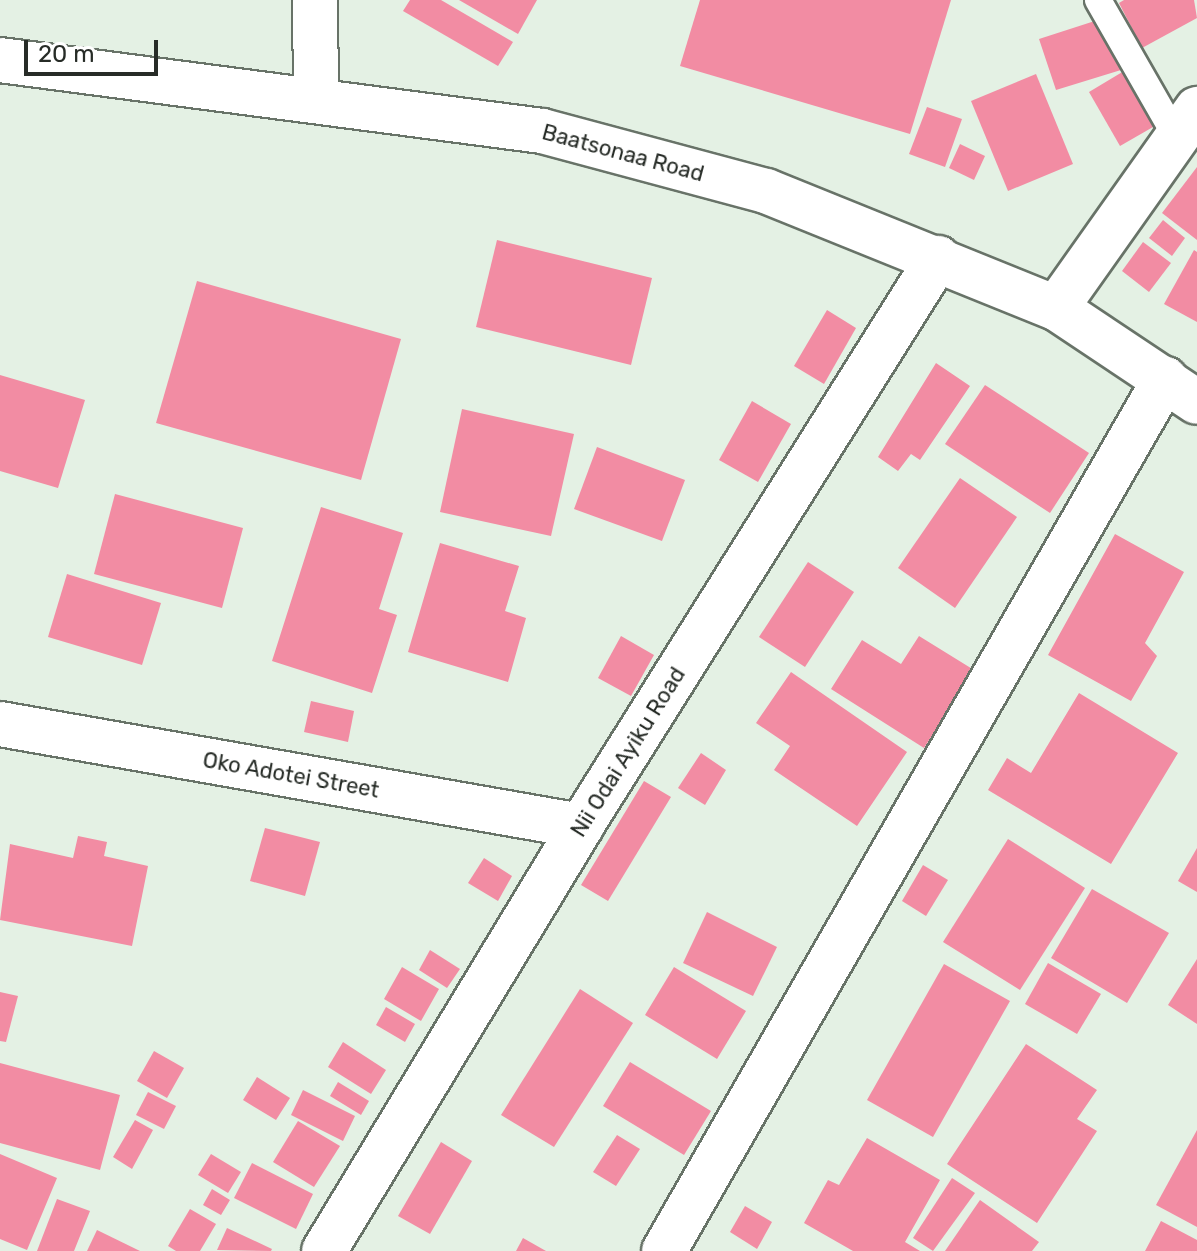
<!DOCTYPE html>
<html>
<head>
<meta charset="utf-8">
<style>
  body { margin:0 }
  #map { position:relative; width:1197px; height:1251px; overflow:hidden; background:#e4f1e4; font-family:Rubik,sans-serif }
  div>[style] { position:absolute }
  .building>* { inset:0; background:#f28ca3 }
  .roads { filter:drop-shadow(2px 0 #687368) drop-shadow(-2px 0 #687368) drop-shadow(0 2px #687368) drop-shadow(0 -2px #687368) }
  .lane>* { height:26px; margin:-13px; padding:0 13px; transform-origin:13px; border-radius:13px; background:#fff }
  .street>* { height:44px; margin:-22px; padding:0 22px; transform-origin:22px; border-radius:22px; background:#fff }
  .secondary>* { height:44px; margin:-22px; padding:0 22px; transform-origin:22px; border-radius:22px; background:#fff }
  span { translate:-50% -50%; white-space:nowrap; text-align:center; line-height:1.15; -webkit-text-stroke:6px #fff; paint-order:stroke }
  .street-label { font-size:22px; color:#272c27 }
  .scale { position:absolute; left:24px; top:40px; width:134px; height:36px; box-sizing:border-box; border:4px solid #272c27; border-top:0; padding-left:10px; font-size:24px; line-height:28px; white-space:nowrap; color:#272c27; -webkit-text-stroke:6px #fff; paint-order:stroke }
</style>
</head>
<body>
<div id="map">
  <div class="building">
    <div style="clip-path:polygon(410px 0,441px 0,513px 42px,498px 66px,403px 11px)"></div>
    <div style="clip-path:polygon(459px 0,537px 0,518px 34px)"></div>
    <div style="clip-path:polygon(700px 0,951px 0,910px 134px,680px 66px)"></div>
    <div style="clip-path:polygon(1124px 0,1194px 0,1197px 18px,1142px 48px,1119px 3px)"></div>
    <div style="clip-path:polygon(1104px 18px,1121px 70px,1056px 90px,1039px 39px)"></div>
    <div style="clip-path:polygon(1129px 68px,1160px 123px,1120px 146px,1089px 92px)"></div>
    <div style="clip-path:polygon(1036px 74px,1073px 164px,1008px 191px,971px 101px)"></div>
    <div style="clip-path:polygon(927px 107px,962px 119px,945px 167px,909px 154px)"></div>
    <div style="clip-path:polygon(960px 144px,985px 156px,974px 180px,949px 168px)"></div>
    <div style="clip-path:polygon(1197px 167px,1197px 240px,1162px 213px)"></div>
    <div style="clip-path:polygon(1163px 220px,1185px 238px,1172px 256px,1149px 238px)"></div>
    <div style="clip-path:polygon(497px 240px,652px 278px,631px 365px,476px 327px)"></div>
    <div style="clip-path:polygon(1143px 242px,1171px 263px,1149px 292px,1122px 271px)"></div>
    <div style="clip-path:polygon(1194px 250px,1197px 252px,1197px 322px,1164px 304px)"></div>
    <div style="clip-path:polygon(197px 281px,401px 339px,361px 480px,156px 423px)"></div>
    <div style="clip-path:polygon(827px 310px,856px 328px,824px 384px,794px 366px)"></div>
    <div style="clip-path:polygon(936px 363px,970px 386px,920px 460px,911px 454px,898px 471px,878px 457px)"></div>
    <div style="clip-path:polygon(0 375px,85px 400px,58px 488px,0 471px)"></div>
    <div style="clip-path:polygon(985px 385px,1089px 453px,1050px 513px,945px 444px)"></div>
    <div style="clip-path:polygon(752px 401px,791px 424px,758px 482px,719px 460px)"></div>
    <div style="clip-path:polygon(462px 409px,574px 434px,551px 536px,440px 512px)"></div>
    <div style="clip-path:polygon(597px 447px,685px 480px,662px 541px,574px 509px)"></div>
    <div style="clip-path:polygon(960px 478px,1017px 517px,955px 608px,898px 568px)"></div>
    <div style="clip-path:polygon(115px 494px,243px 528px,222px 608px,94px 574px)"></div>
    <div style="clip-path:polygon(321px 507px,403px 533px,379px 609px,397px 615px,372px 693px,272px 661px)"></div>
    <div style="clip-path:polygon(1115px 534px,1184px 572px,1145px 643px,1157px 656px,1131px 701px,1048px 655px)"></div>
    <div style="clip-path:polygon(440px 543px,519px 566px,505px 611px,526px 618px,508px 682px,408px 652px)"></div>
    <div style="clip-path:polygon(808px 562px,854px 592px,805px 667px,759px 637px)"></div>
    <div style="clip-path:polygon(67px 574px,161px 603px,142px 665px,48px 637px)"></div>
    <div style="clip-path:polygon(621px 636px,654px 655px,631px 696px,598px 678px)"></div>
    <div style="clip-path:polygon(919px 636px,974px 670px,924px 748px,831px 689px,862px 640px,901px 664px)"></div>
    <div style="clip-path:polygon(791px 672px,907px 752px,857px 826px,774px 770px,790px 746px,756px 723px)"></div>
    <div style="clip-path:polygon(1079px 693px,1178px 753px,1111px 864px,988px 790px,1007px 758px,1031px 773px)"></div>
    <div style="clip-path:polygon(311px 701px,354px 711px,348px 742px,304px 732px)"></div>
    <div style="clip-path:polygon(701px 753px,726px 770px,705px 805px,678px 788px)"></div>
    <div style="clip-path:polygon(644px 781px,671px 797px,608px 901px,581px 885px)"></div>
    <div style="clip-path:polygon(265px 828px,320px 842px,305px 896px,250px 881px)"></div>
    <div style="clip-path:polygon(78px 836px,107px 842px,104px 856px,148px 866px,132px 946px,0 920px,10px 844px,73px 858px)"></div>
    <div style="clip-path:polygon(1008px 839px,1085px 888px,1020px 990px,943px 942px)"></div>
    <div style="clip-path:polygon(1197px 848px,1197px 892px,1178px 881px)"></div>
    <div style="clip-path:polygon(484px 858px,512px 876px,498px 901px,468px 883px)"></div>
    <div style="clip-path:polygon(923px 865px,948px 880px,926px 916px,902px 901px)"></div>
    <div style="clip-path:polygon(1092px 889px,1169px 933px,1127px 1003px,1051px 958px)"></div>
    <div style="clip-path:polygon(707px 912px,777px 947px,753px 996px,683px 963px)"></div>
    <div style="clip-path:polygon(430px 950px,460px 969px,447px 988px,419px 970px)"></div>
    <div style="clip-path:polygon(1197px 959px,1197px 1024px,1168px 1005px)"></div>
    <div style="clip-path:polygon(1048px 963px,1101px 994px,1077px 1034px,1025px 1004px)"></div>
    <div style="clip-path:polygon(944px 964px,1010px 1001px,933px 1137px,867px 1100px)"></div>
    <div style="clip-path:polygon(402px 967px,439px 989px,421px 1021px,384px 999px)"></div>
    <div style="clip-path:polygon(674px 967px,746px 1011px,717px 1059px,645px 1015px)"></div>
    <div style="clip-path:polygon(580px 989px,633px 1023px,554px 1147px,501px 1115px)"></div>
    <div style="clip-path:polygon(0 992px,18px 996px,6px 1042px,0 1041px)"></div>
    <div style="clip-path:polygon(386px 1007px,415px 1024px,405px 1042px,376px 1025px)"></div>
    <div style="clip-path:polygon(343px 1042px,386px 1070px,371px 1094px,328px 1067px)"></div>
    <div style="clip-path:polygon(1026px 1044px,1097px 1090px,1077px 1119px,1097px 1131px,1037px 1223px,947px 1164px)"></div>
    <div style="clip-path:polygon(154px 1051px,184px 1068px,167px 1098px,137px 1081px)"></div>
    <div style="clip-path:polygon(630px 1062px,711px 1111px,684px 1155px,603px 1106px)"></div>
    <div style="clip-path:polygon(0 1063px,120px 1095px,100px 1170px,0 1143px)"></div>
    <div style="clip-path:polygon(257px 1077px,290px 1098px,276px 1120px,243px 1100px)"></div>
    <div style="clip-path:polygon(338px 1082px,369px 1101px,361px 1115px,330px 1096px)"></div>
    <div style="clip-path:polygon(303px 1090px,355px 1116px,343px 1141px,291px 1115px)"></div>
    <div style="clip-path:polygon(148px 1092px,176px 1106px,164px 1129px,136px 1115px)"></div>
    <div style="clip-path:polygon(135px 1120px,153px 1130px,132px 1169px,113px 1157px)"></div>
    <div style="clip-path:polygon(298px 1121px,340px 1146px,314px 1187px,273px 1162px)"></div>
    <div style="clip-path:polygon(1197px 1130px,1197px 1227px,1156px 1205px)"></div>
    <div style="clip-path:polygon(617px 1135px,640px 1149px,616px 1186px,593px 1172px)"></div>
    <div style="clip-path:polygon(867px 1138px,940px 1180px,905px 1242px,920px 1251px,853px 1251px,804px 1223px,828px 1180px,839px 1185px)"></div>
    <div style="clip-path:polygon(441px 1142px,472px 1161px,430px 1234px,398px 1216px)"></div>
    <div style="clip-path:polygon(0 1154px,57px 1178px,27px 1250px,0 1239px)"></div>
    <div style="clip-path:polygon(211px 1154px,241px 1172px,228px 1193px,198px 1175px)"></div>
    <div style="clip-path:polygon(252px 1163px,313px 1194px,296px 1229px,234px 1198px)"></div>
    <div style="clip-path:polygon(952px 1178px,975px 1193px,933px 1251px,913px 1238px)"></div>
    <div style="clip-path:polygon(212px 1189px,230px 1200px,221px 1215px,203px 1205px)"></div>
    <div style="clip-path:polygon(57px 1199px,90px 1211px,74px 1251px,37px 1251px)"></div>
    <div style="clip-path:polygon(980px 1200px,1039px 1242px,1032px 1251px,945px 1251px)"></div>
    <div style="clip-path:polygon(745px 1206px,772px 1222px,757px 1249px,730px 1232px)"></div>
    <div style="clip-path:polygon(190px 1209px,216px 1224px,200px 1251px,176px 1251px,168px 1246px)"></div>
    <div style="clip-path:polygon(1161px 1221px,1197px 1240px,1197px 1251px,1145px 1251px)"></div>
    <div style="clip-path:polygon(227px 1228px,272px 1249px,271px 1251px,217px 1250px)"></div>
    <div style="clip-path:polygon(97px 1230px,140px 1251px,87px 1251px)"></div>
    <div style="clip-path:polygon(523px 1238px,546px 1251px,516px 1251px)"></div>
  </div>
  <div class="roads">
    <div class="lane">
      <div style="left:1098px;top:0;width:157px;rotate:60.2deg"></div>
    </div>
    <div class="street">
      <div style="left:315px;top:0;width:98px;rotate:89.4deg"></div>
      <div style="left:1056px;top:308px;width:244px;rotate:-54.7deg"></div>
      <div style="left:0;top:724px;width:590px;rotate:9.96deg"></div>
      <div style="left:664px;top:1251px;width:1006px;rotate:-60.12deg"></div>
    </div>
    <div class="secondary">
      <div style="left:0;top:60px;width:547px;rotate:7.46deg"></div>
      <div style="left:542px;top:131px;width:232px;rotate:15deg"></div>
      <div style="left:766px;top:191px;width:313px;rotate:22deg"></div>
      <div style="left:1056px;top:308px;width:169px;rotate:33.7deg"></div>
      <div style="left:324px;top:1251px;width:497px;rotate:-58.8deg"></div>
      <div style="left:581px;top:826px;width:671px;rotate:-57.85deg"></div>
    </div>
  </div>
  <div class="street-label">
    <span style="left:623px;top:153px;rotate:15deg">Baatsonaa Road</span>
    <span style="left:628px;top:752px;rotate:-58deg">Nii Odai Ayiku Road</span>
    <span style="left:291px;top:775px;rotate:10deg">Oko Adotei Street</span>
  </div>
  <div class="scale">20 m</div>
</div>
</body>
</html>
